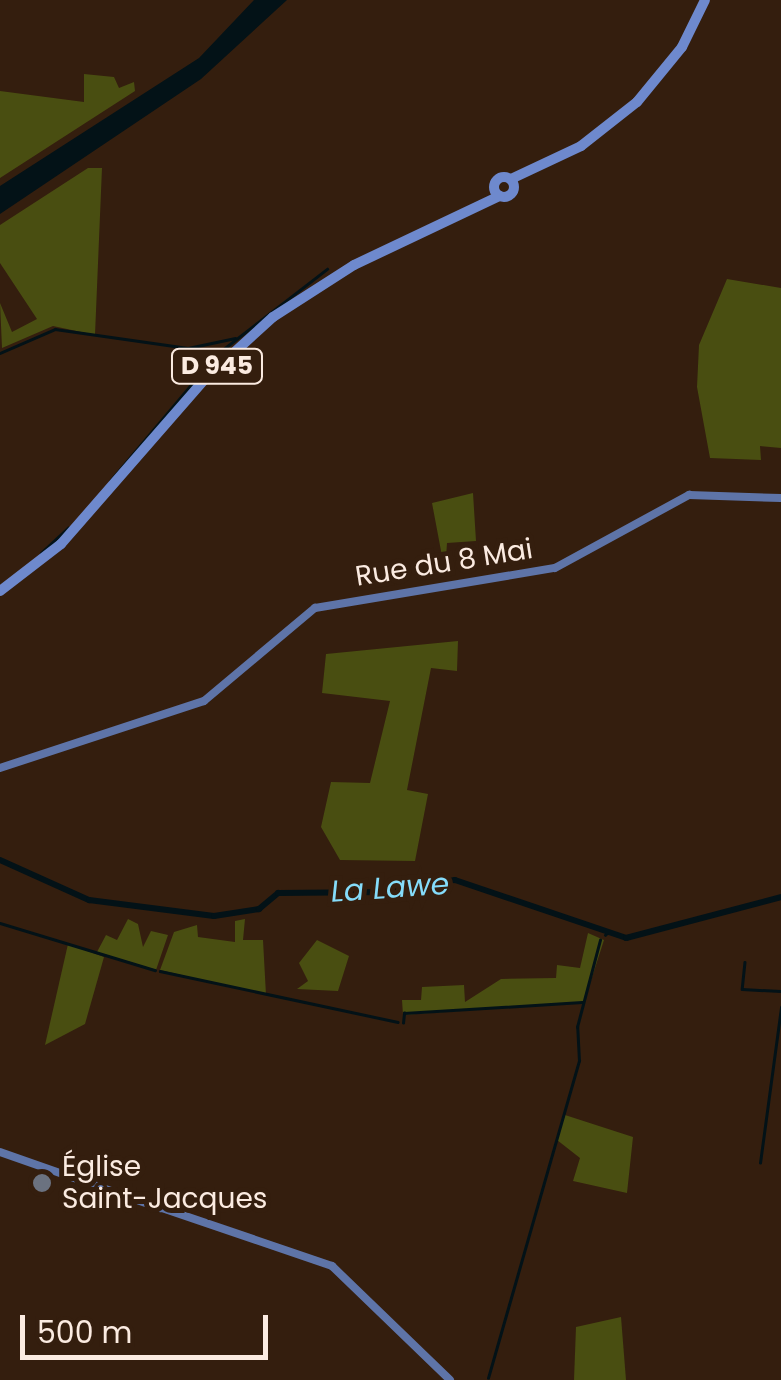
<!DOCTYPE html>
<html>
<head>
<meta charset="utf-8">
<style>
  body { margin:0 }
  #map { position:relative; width:781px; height:1380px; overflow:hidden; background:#341e0e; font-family:Poppins,sans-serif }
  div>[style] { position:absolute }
  .green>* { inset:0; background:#494e11 }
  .water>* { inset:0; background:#031217 }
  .stream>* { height:2.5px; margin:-1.25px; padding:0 1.25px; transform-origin:1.25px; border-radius:1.25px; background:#031217 }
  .river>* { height:6px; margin:-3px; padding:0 3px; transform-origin:3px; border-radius:3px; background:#031217 }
  .secondary>* { height:8px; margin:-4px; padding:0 4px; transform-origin:4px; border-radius:4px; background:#5e74a8 }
  .primary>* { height:10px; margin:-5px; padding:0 5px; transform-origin:5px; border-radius:5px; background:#6e89cd }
  .primary>.ring { margin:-5px; padding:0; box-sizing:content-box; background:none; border:10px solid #6e89cd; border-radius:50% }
  .dots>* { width:28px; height:28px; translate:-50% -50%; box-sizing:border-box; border:5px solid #341e0e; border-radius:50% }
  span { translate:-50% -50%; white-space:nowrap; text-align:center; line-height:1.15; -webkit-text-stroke:10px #341e0e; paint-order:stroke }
  .shield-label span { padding:2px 8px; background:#341e0e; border:2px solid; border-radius:8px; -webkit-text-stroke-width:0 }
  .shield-label { font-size:25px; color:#fbebe1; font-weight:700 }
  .street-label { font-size:28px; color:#fbebe1 }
  .poi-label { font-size:28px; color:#fbebe1 }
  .left { translate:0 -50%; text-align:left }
  .water-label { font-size:30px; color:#85dcfa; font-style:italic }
  .scale { position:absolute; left:20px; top:1315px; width:248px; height:45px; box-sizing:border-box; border:5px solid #fbebe1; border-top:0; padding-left:12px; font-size:30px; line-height:35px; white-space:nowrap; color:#fbebe1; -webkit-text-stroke:8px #341e0e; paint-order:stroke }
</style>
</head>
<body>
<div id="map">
  <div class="green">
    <div style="clip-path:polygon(84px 74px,114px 77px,119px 88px,134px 82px,135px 91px,0 178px,0 91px,84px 102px)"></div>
    <div style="clip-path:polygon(88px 168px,102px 168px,95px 335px,53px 326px,2px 348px,0 303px,12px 332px,37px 319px,0 263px,0 225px)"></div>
    <div style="clip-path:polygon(727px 279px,781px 288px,781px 448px,760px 446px,761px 460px,710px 458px,697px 387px,699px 345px)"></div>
    <div style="clip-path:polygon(473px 493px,476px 541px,447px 543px,445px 572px,432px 503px)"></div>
    <div style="clip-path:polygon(458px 641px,457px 671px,431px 668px,407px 790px,428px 794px,415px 861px,340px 860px,321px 827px,331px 782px,370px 783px,390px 701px,322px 693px,326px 654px)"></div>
    <div style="clip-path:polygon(128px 919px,138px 924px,143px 947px,151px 931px,168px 935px,156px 970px,97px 952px,106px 935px,117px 940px)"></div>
    <div style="clip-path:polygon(245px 919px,243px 940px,263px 940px,266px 995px,160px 970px,174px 932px,197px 925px,198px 937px,235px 942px,235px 921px)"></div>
    <div style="clip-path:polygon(588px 933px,604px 940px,584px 1002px,403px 1015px,402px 1000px,421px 1000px,422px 987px,464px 985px,465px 1002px,501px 979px,556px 978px,557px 965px,580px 968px)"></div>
    <div style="clip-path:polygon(317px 940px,349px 956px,338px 991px,297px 989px,308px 981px,299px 963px)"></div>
    <div style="clip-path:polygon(68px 944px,104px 957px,85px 1024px,45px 1045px)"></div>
    <div style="clip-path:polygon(565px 1115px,633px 1137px,627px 1193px,573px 1181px,580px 1158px,557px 1140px)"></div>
    <div style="clip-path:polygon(621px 1317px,626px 1380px,574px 1380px,576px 1327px)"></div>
  </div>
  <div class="water">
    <div style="clip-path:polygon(254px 0,287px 0,201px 79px,0 214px,0 186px,199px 58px)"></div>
  </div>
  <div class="stream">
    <div style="left:0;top:353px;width:60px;rotate:-23.6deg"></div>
    <div style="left:55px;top:329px;width:134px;rotate:8.1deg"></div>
    <div style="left:188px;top:348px;width:48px;rotate:-12deg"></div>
    <div style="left:110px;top:481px;width:166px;rotate:-49.9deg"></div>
    <div style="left:217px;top:354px;width:139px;rotate:-37.7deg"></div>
    <div style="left:41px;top:553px;width:37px;rotate:-43deg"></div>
    <div style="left:0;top:923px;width:162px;rotate:16.9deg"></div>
    <div style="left:605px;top:935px;width:3px;rotate:-45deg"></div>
    <div style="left:745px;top:962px;width:27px;rotate:96deg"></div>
    <div style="left:742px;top:989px;width:39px;rotate:3deg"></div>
    <div style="left:160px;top:971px;width:243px;rotate:12.1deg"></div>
    <div style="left:403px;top:1023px;width:10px;rotate:-84deg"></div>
    <div style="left:404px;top:1013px;width:178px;rotate:-3.5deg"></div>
    <div style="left:760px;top:1163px;width:157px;rotate:-82.3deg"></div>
    <div style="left:488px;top:1378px;width:330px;rotate:-74deg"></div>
    <div style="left:579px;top:1061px;width:34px;rotate:-93deg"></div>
    <div style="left:577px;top:1027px;width:90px;rotate:-75.2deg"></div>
  </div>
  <div class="river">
    <div style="left:0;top:860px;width:98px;rotate:24.2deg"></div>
    <div style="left:89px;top:900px;width:126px;rotate:7.3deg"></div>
    <div style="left:214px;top:916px;width:46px;rotate:-8.8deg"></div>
    <div style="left:259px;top:909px;width:25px;rotate:-40deg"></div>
    <div style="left:278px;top:893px;width:107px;rotate:-0.5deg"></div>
    <div style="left:385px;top:892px;width:71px;rotate:-9.7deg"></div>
    <div style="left:455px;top:880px;width:181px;rotate:18.7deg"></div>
    <div style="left:626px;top:938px;width:160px;rotate:-14.8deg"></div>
  </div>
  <div class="secondary">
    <div style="left:0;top:768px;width:215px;rotate:-18.2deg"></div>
    <div style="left:204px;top:701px;width:145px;rotate:-40deg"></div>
    <div style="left:315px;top:608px;width:243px;rotate:-9.5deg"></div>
    <div style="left:555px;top:568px;width:153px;rotate:-28.6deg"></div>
    <div style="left:689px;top:495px;width:92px;rotate:1.9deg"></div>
    <div style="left:0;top:1152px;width:170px;rotate:19.3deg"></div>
    <div style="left:156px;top:1206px;width:186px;rotate:18.8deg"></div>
    <div style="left:332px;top:1266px;width:164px;rotate:44deg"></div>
  </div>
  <div class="primary">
    <div class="ring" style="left:494px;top:177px;width:10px;height:10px"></div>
    <div style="left:511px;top:179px;width:77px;rotate:-25.2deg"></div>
    <div style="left:581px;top:146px;width:71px;rotate:-38.2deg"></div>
    <div style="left:637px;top:102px;width:71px;rotate:-50.7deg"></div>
    <div style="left:682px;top:47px;width:52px;rotate:-63.9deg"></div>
    <div style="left:0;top:591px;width:77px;rotate:-37.6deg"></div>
    <div style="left:61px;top:544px;width:218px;rotate:-48.9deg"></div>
    <div style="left:204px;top:380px;width:93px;rotate:-42.4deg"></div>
    <div style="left:273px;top:317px;width:96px;rotate:-32.7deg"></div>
    <div style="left:354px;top:265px;width:161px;rotate:-25.4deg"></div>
  </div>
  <div class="dots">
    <div style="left:42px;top:1183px;background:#6b7280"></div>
  </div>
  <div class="shield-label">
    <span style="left:217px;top:366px">D 945</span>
  </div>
  <div class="street-label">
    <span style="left:444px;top:563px;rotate:-9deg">Rue du 8 Mai</span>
  </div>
  <div class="poi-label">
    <span class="left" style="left:62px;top:1183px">Église<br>Saint-Jacques</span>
  </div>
  <div class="water-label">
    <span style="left:390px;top:888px;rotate:-4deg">La Lawe</span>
  </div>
  <div class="scale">500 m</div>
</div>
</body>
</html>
